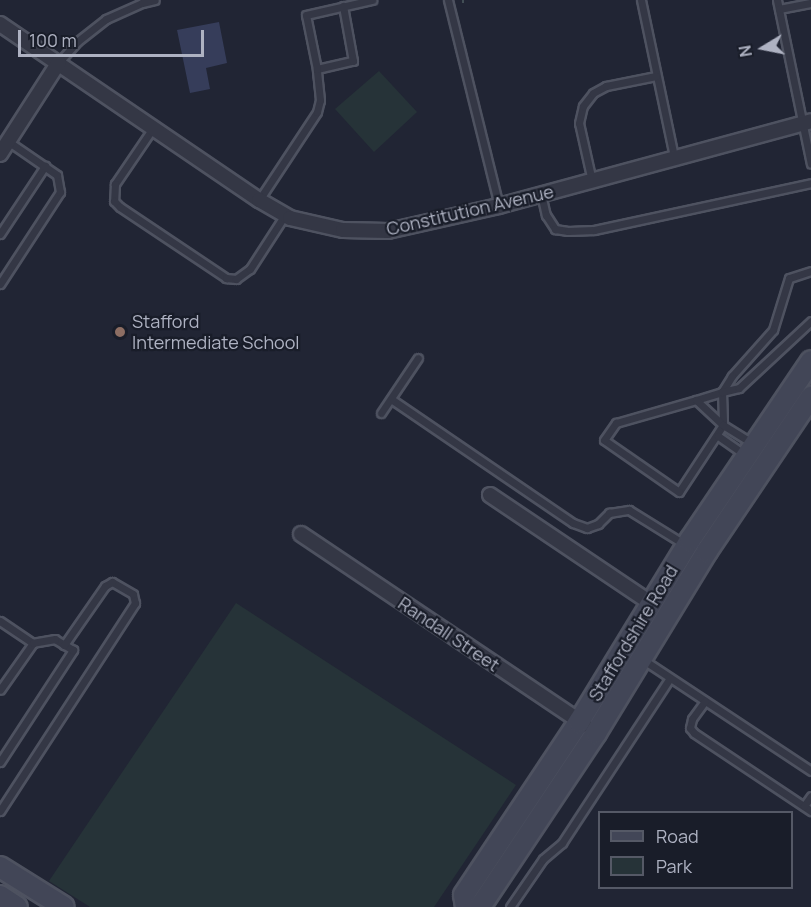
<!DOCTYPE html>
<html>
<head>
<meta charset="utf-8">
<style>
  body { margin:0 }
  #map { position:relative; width:811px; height:907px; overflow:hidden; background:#212534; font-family:Manrope,sans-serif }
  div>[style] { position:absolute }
  .green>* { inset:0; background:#263338 }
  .water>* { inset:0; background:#363d5a }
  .path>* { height:2px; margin-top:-1px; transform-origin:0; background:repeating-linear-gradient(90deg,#424e55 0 4.5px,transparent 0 9px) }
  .roads { filter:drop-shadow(2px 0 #4e5260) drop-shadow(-2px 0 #4e5260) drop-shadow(0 2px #4e5260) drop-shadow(0 -2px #4e5260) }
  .service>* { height:7px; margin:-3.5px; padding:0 3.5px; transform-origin:3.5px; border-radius:3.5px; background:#343745 }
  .minor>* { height:14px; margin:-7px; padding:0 7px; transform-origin:7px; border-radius:7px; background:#343745 }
  .secondary>* { height:20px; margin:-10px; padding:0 10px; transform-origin:10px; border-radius:10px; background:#424657 }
  .dots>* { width:16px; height:16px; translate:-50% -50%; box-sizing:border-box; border:3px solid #191d29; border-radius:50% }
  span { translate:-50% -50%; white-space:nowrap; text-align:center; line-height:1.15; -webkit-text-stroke:4.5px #191d29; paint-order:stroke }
  .street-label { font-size:18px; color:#aeb2c2 }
  .poi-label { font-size:18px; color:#aeb2c2 }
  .left { translate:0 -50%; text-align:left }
  .legend { position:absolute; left:598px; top:811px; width:195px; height:78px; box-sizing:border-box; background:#191d29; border:2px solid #555966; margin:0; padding:8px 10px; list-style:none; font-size:18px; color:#aeb2c2 }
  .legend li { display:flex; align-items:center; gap:12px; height:30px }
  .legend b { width:30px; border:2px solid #555966 }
  .north { position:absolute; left:733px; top:18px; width:60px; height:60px; -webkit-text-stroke:4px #191d29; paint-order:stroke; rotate:260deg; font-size:16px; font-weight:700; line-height:24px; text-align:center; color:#aeb2c2 }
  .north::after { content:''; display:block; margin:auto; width:21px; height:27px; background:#aeb2c2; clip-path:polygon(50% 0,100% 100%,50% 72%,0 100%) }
  .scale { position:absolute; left:18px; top:30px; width:186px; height:27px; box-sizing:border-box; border:3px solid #aeb2c2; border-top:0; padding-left:8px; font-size:18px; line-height:21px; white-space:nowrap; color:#aeb2c2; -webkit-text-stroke:4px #191d29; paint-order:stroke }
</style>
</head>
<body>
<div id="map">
  <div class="green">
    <div style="clip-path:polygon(379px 71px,417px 112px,374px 152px,335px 109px)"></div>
    <div style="clip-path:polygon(236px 603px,516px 785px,434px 907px,90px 907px,49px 881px)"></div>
  </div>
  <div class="water">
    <div style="clip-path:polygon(219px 22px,227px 63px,206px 68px,210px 89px,190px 93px,177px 30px)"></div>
  </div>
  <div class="path">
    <div style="left:463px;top:0;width:3px;rotate:90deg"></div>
  </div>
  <div class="roads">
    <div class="service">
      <div style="left:448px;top:0;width:212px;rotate:76.1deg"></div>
      <div style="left:641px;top:0;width:160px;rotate:78.1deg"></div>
      <div style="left:777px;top:0;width:167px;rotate:78.3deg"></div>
      <div style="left:779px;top:9px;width:33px;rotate:-11deg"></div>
      <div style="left:59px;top:62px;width:28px;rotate:-48deg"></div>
      <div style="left:78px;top:41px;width:36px;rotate:-38deg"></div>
      <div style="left:106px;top:19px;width:39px;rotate:-24deg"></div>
      <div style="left:142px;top:3px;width:13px;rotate:-13deg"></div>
      <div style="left:317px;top:69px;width:37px;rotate:-13deg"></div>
      <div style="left:353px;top:61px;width:56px;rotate:-100.3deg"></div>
      <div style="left:153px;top:128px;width:68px;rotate:124.2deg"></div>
      <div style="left:115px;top:184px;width:17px;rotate:93deg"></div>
      <div style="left:114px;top:201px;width:8px;rotate:45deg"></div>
      <div style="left:120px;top:207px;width:128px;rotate:33.8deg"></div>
      <div style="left:226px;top:278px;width:10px;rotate:6deg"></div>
      <div style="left:236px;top:279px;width:17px;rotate:-36deg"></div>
      <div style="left:250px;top:269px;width:64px;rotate:-57.1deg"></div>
      <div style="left:592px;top:181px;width:59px;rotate:-102.6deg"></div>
      <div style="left:579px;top:123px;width:17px;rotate:-77deg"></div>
      <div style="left:583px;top:106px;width:16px;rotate:-52deg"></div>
      <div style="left:593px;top:93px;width:15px;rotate:-28deg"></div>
      <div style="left:606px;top:86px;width:51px;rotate:-11.3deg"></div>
      <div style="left:541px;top:194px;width:22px;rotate:77deg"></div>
      <div style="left:546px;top:215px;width:17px;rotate:57deg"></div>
      <div style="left:555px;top:229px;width:13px;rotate:9deg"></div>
      <div style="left:568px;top:231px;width:26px;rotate:-2deg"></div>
      <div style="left:594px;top:230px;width:222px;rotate:-12.2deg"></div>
      <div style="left:259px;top:200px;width:105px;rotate:-56.6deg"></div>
      <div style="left:317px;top:112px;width:12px;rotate:-76deg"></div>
      <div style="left:320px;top:100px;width:31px;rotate:-96deg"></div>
      <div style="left:317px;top:69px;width:55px;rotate:-101.5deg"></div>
      <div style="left:306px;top:15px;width:68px;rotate:-12.8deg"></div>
      <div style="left:0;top:234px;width:82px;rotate:-56.5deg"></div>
      <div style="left:811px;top:271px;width:23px;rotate:162deg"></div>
      <div style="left:789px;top:278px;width:54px;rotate:107.1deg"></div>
      <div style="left:773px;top:330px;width:62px;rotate:131.7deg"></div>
      <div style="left:732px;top:376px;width:19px;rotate:122deg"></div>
      <div style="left:722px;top:392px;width:33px;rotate:88deg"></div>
      <div style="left:723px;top:425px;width:80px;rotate:123.3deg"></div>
      <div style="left:679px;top:492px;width:91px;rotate:-145.3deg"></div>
      <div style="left:604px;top:440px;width:21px;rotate:-55deg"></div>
      <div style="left:616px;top:423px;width:83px;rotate:-16deg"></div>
      <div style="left:696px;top:400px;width:27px;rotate:-17deg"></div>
      <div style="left:722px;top:392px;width:17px;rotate:-13deg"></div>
      <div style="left:739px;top:388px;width:98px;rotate:-42.9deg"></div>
      <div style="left:0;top:284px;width:110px;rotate:-56.9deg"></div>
      <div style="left:60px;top:192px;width:17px;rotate:-100deg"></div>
      <div style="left:57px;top:175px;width:58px;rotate:-145.5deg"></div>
      <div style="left:391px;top:399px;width:220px;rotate:34.3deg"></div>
      <div style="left:573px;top:523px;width:15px;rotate:20deg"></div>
      <div style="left:587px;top:528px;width:12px;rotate:-20deg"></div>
      <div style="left:598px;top:524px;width:16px;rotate:-45deg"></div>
      <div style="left:609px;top:513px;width:20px;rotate:-9deg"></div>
      <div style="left:629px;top:510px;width:65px;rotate:31.7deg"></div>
      <div style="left:696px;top:400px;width:37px;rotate:43deg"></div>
      <div style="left:723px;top:425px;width:36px;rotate:32deg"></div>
      <div style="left:381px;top:413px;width:66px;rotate:-56.1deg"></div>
      <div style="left:718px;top:436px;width:33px;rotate:35deg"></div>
      <div style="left:0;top:621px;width:40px;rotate:34deg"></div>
      <div style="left:33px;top:643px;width:57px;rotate:125.1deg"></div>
      <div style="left:642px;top:659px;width:203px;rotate:33.5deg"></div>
      <div style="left:705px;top:701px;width:22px;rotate:126deg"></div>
      <div style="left:692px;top:719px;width:9px;rotate:103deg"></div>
      <div style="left:690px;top:728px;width:6px;rotate:51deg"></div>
      <div style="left:694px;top:733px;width:141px;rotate:33.7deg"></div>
      <div style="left:0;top:762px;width:134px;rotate:-56.9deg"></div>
      <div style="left:73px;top:650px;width:21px;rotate:-149deg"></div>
      <div style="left:55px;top:639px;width:22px;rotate:170deg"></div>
      <div style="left:804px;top:806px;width:12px;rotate:-55deg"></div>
      <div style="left:0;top:811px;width:248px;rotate:-57deg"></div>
      <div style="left:135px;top:603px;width:9px;rotate:-103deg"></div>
      <div style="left:133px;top:594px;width:24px;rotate:-150deg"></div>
      <div style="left:112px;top:582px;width:8px;rotate:150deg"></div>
      <div style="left:105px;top:586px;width:72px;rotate:124.8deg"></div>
      <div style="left:510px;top:907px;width:58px;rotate:-55.5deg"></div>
      <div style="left:543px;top:859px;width:25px;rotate:-40deg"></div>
      <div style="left:562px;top:843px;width:197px;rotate:-56.8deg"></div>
    </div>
    <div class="minor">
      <div style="left:0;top:24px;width:313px;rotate:34.2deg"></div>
      <div style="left:259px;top:200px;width:36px;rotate:30deg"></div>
      <div style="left:290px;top:218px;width:54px;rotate:12.8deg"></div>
      <div style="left:343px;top:230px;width:45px;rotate:1.3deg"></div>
      <div style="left:388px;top:231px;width:114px;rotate:-12.7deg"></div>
      <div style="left:499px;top:206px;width:323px;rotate:-15.2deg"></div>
      <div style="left:0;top:154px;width:109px;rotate:-57.3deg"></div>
      <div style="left:490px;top:495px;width:194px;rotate:33.9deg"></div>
      <div style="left:301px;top:534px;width:342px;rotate:33.9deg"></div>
    </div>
    <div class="secondary">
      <div style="left:0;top:867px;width:75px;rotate:32deg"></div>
      <div style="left:0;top:896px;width:20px;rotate:33deg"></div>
      <div style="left:466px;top:907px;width:12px;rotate:-99deg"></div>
      <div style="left:464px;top:895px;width:208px;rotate:-56.4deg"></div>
      <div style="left:579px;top:722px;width:213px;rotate:-58.6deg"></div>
      <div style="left:690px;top:540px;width:216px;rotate:-55.9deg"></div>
      <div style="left:480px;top:907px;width:209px;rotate:-56.3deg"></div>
      <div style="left:596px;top:733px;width:213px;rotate:-58.6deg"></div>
      <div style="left:707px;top:551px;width:186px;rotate:-56deg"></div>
    </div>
  </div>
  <div class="dots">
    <div style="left:120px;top:332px;background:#8d6e63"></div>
  </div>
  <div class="street-label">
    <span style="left:470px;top:210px;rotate:-13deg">Constitution Avenue</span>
    <span style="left:633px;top:633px;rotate:-59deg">Staffordshire Road</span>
    <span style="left:449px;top:634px;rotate:34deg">Randall Street</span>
  </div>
  <div class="poi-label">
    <span class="left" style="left:132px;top:332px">Stafford<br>Intermediate School</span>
  </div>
  <ul class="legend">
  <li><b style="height:8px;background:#424657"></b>Road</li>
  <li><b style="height:16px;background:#263338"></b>Park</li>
  </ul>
  <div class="north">N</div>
  <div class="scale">100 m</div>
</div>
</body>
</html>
